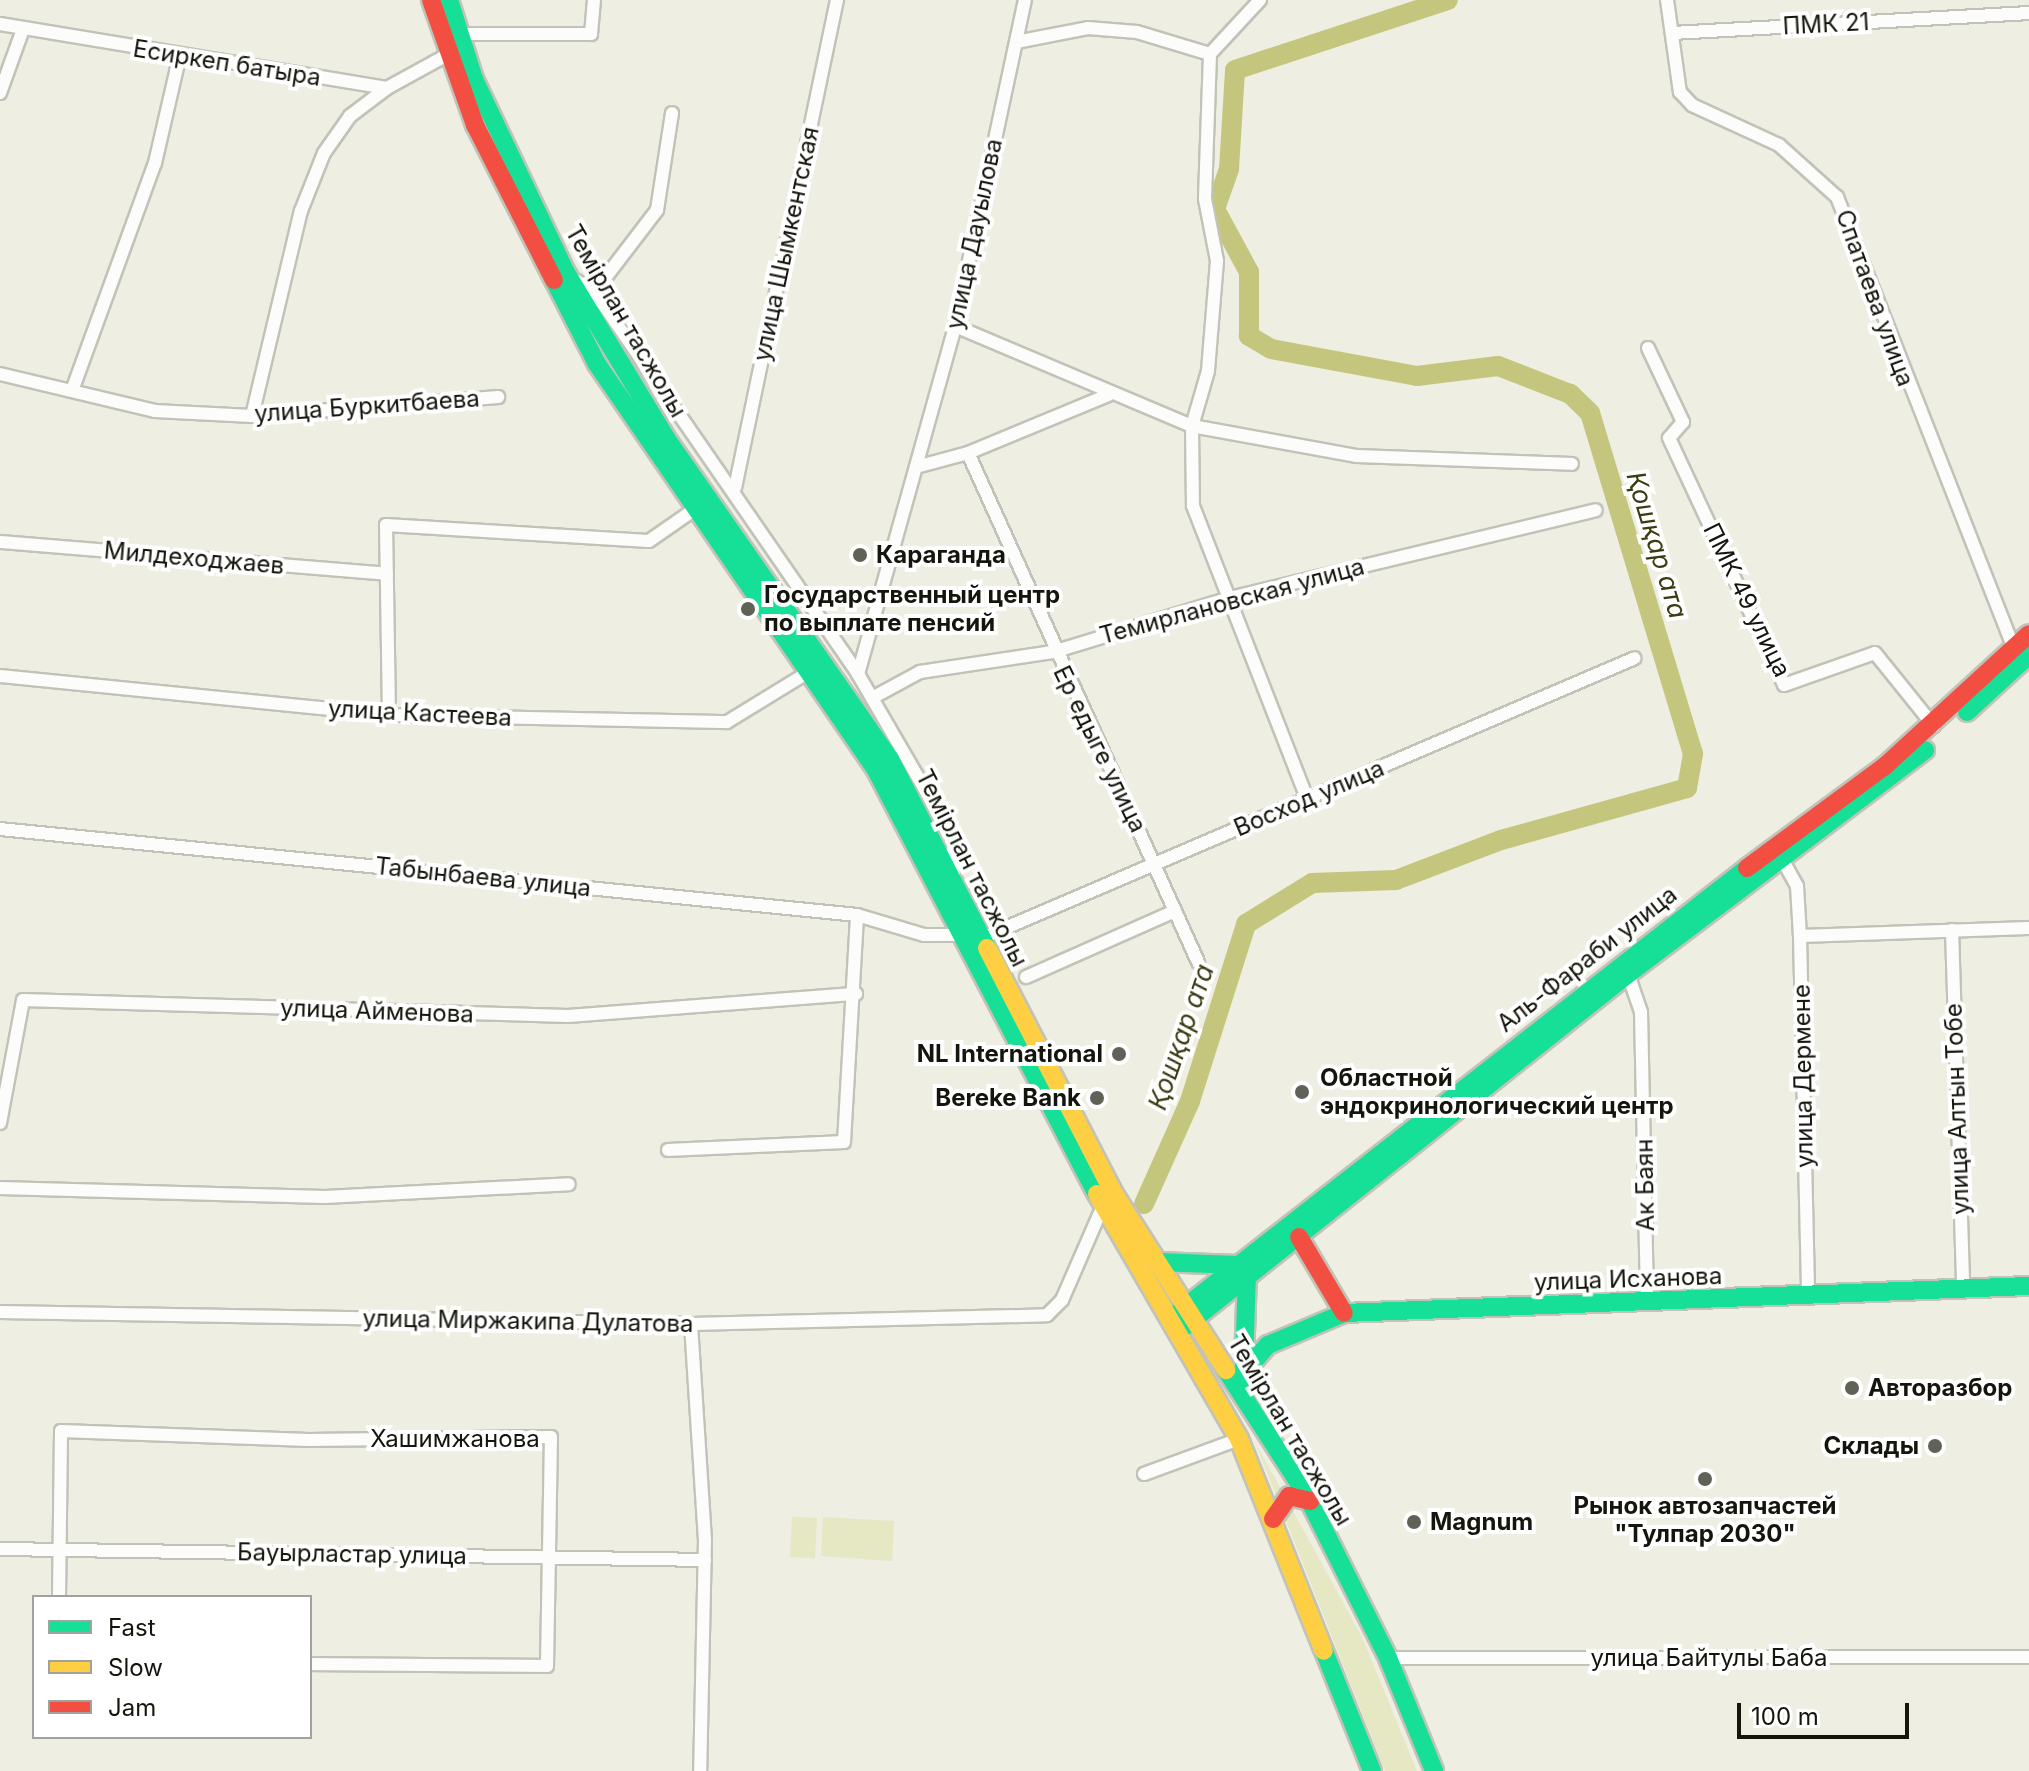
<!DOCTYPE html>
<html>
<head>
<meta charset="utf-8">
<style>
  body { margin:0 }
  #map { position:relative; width:2029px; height:1771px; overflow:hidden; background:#eeeee2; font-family:Inter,sans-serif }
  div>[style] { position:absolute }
  .green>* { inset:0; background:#e6e7c3 }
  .river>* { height:20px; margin:-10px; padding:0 10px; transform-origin:10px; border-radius:10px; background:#c5c67e }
  .roads { filter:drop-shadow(2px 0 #c2c3b8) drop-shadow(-2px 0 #c2c3b8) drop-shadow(0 2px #c2c3b8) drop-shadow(0 -2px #c2c3b8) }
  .street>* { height:12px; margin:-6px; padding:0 6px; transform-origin:6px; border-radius:6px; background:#fcfcfb }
  .fast>* { height:18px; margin:-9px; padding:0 9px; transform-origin:9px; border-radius:9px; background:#16e098 }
  .slow>* { height:18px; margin:-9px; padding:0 9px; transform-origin:9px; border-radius:9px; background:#ffcf43 }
  .jam>* { height:18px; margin:-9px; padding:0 9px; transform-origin:9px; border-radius:9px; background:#f24e42 }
  .dots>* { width:22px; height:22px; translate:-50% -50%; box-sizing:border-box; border:4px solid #fff; border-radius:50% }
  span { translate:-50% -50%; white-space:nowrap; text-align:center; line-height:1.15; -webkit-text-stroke:8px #fff; paint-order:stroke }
  .street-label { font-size:24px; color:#14150c }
  .poi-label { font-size:24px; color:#14150c; font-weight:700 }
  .left { translate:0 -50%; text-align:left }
  .right { translate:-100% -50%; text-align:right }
  .water-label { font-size:26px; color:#3b3c12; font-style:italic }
  .legend { position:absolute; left:32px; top:1595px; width:280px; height:144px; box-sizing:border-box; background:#fff; border:2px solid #a1a19e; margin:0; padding:10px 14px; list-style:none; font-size:24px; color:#14150c }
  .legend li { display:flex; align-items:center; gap:16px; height:40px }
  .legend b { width:40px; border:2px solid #a1a19e }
  .scale { position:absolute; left:1737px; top:1703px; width:172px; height:36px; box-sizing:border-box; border:4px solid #14150c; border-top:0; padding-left:10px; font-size:24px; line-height:28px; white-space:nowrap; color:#14150c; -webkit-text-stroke:6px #fff; paint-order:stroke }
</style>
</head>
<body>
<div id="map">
  <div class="green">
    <div style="clip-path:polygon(1255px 1442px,1362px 1637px,1417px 1771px,1385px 1771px)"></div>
    <div style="clip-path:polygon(792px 1517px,817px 1518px,815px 1558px,790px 1557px)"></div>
    <div style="clip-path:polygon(823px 1517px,894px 1521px,892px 1561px,821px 1556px)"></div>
  </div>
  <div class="river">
    <div style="left:1144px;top:1204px;width:113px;rotate:-65.9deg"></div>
    <div style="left:1190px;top:1101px;width:186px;rotate:-72.4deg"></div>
    <div style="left:1246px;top:924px;width:78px;rotate:-31.8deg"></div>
    <div style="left:1312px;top:883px;width:84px;rotate:-2deg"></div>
    <div style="left:1396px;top:880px;width:112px;rotate:-20.9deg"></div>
    <div style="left:1501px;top:840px;width:193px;rotate:-15.6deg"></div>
    <div style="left:1687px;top:788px;width:35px;rotate:-80deg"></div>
    <div style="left:1693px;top:754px;width:356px;rotate:-106.8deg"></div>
    <div style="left:1590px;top:413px;width:28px;rotate:-136deg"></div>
    <div style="left:1570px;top:394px;width:77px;rotate:-158.7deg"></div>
    <div style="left:1498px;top:366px;width:82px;rotate:173deg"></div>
    <div style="left:1417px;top:376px;width:148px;rotate:-169.5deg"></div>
    <div style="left:1271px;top:349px;width:26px;rotate:-149deg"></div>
    <div style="left:1249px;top:336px;width:64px;rotate:-90deg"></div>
    <div style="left:1249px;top:272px;width:72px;rotate:-118.4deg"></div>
    <div style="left:1215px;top:209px;width:42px;rotate:-70.7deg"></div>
    <div style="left:1229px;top:169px;width:99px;rotate:-86.5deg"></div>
    <div style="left:1235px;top:70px;width:224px;rotate:-18.2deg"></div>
  </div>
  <div class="roads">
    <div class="street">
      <div style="left:1260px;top:0;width:74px;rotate:132.8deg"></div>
      <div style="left:1210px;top:54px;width:145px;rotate:92deg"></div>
      <div style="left:1205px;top:199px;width:63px;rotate:79deg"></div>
      <div style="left:1217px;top:261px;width:110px;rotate:94.7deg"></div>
      <div style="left:1208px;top:371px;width:57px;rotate:106.2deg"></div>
      <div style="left:1192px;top:426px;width:80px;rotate:89.3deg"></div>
      <div style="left:1193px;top:506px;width:314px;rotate:68.7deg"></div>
      <div style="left:1667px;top:0;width:93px;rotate:82deg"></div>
      <div style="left:1680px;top:92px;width:18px;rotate:47deg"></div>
      <div style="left:1692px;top:105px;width:96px;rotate:24.7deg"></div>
      <div style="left:1779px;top:145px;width:78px;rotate:41.9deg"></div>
      <div style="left:1837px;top:197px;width:490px;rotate:68.6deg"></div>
      <div style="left:0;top:24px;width:392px;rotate:9.4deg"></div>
      <div style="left:387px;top:88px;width:68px;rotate:-28.8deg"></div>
      <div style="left:1672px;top:33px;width:358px;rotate:-3.2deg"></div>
      <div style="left:459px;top:34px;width:132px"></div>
      <div style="left:591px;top:34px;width:34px;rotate:-85deg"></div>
      <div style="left:1016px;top:42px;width:73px;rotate:-11deg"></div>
      <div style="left:1088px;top:28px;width:49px;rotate:4.7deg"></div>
      <div style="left:1137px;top:32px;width:76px;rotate:16.8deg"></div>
      <div style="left:0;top:93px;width:68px;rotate:-70.2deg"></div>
      <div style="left:577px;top:281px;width:35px;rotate:41deg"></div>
      <div style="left:603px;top:304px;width:449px;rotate:55.4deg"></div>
      <div style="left:858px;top:674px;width:190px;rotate:59.9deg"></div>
      <div style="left:953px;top:838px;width:39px;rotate:89deg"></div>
      <div style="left:592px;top:295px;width:107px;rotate:-52.6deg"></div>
      <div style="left:657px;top:210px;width:98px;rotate:-81.2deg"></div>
      <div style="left:955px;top:326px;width:257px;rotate:22.9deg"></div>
      <div style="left:1192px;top:426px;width:168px;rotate:10.3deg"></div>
      <div style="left:1357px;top:456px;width:215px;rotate:2.1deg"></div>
      <div style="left:1648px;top:348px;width:82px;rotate:64.7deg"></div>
      <div style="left:1683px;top:422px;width:21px;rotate:131deg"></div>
      <div style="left:1669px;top:438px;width:272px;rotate:65deg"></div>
      <div style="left:1784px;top:685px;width:96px;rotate:-19.4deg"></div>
      <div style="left:1875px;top:653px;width:94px;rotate:51.1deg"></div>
      <div style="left:0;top:374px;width:159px;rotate:13.4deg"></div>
      <div style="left:155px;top:411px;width:97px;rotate:3deg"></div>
      <div style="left:252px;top:416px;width:247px;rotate:-4.4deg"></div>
      <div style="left:73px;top:388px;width:239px;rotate:-70deg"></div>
      <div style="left:155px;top:163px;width:111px;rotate:-77deg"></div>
      <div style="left:252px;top:416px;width:211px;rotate:-76.6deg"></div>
      <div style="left:301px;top:211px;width:62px;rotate:-68.4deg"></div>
      <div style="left:324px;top:153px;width:45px;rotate:-54.9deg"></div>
      <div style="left:350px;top:116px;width:46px;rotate:-37.1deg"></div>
      <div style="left:968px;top:453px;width:152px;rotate:-22.5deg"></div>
      <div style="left:916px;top:467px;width:54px;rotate:-15.1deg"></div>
      <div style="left:968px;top:453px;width:559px;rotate:65.68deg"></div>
      <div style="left:735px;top:488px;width:499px;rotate:-78.2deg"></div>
      <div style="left:0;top:542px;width:388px;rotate:4.7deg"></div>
      <div style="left:858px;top:674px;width:361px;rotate:-74.4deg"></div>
      <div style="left:955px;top:326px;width:333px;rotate:-77.9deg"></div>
      <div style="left:0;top:676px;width:391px;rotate:5.7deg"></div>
      <div style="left:389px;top:715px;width:338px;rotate:1.2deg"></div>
      <div style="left:727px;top:722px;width:100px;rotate:-31.5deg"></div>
      <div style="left:872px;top:698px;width:55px;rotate:-28.4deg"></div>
      <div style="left:920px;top:672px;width:134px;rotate:-8.6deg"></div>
      <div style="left:1053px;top:652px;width:185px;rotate:-17deg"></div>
      <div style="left:1230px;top:598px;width:376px;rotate:-13.5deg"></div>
      <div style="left:389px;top:715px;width:190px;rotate:-90.9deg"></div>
      <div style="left:386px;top:525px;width:263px;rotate:3.5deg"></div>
      <div style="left:649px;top:541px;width:56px;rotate:-34.8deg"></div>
      <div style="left:0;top:829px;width:861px;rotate:5.73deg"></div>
      <div style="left:857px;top:915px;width:70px;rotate:16.6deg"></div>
      <div style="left:924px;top:935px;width:38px"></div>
      <div style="left:1782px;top:859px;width:31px;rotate:61deg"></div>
      <div style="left:1797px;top:886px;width:50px;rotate:86.6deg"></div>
      <div style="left:1800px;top:936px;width:360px;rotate:88.7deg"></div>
      <div style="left:1952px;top:930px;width:358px;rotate:88.2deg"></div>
      <div style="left:1800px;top:936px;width:229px;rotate:-2deg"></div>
      <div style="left:982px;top:938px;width:710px;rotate:-23.21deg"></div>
      <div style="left:1628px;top:974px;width:40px;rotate:71.1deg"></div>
      <div style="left:1641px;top:1012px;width:290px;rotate:88.8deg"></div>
      <div style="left:1026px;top:977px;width:163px;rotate:-23.9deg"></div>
      <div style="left:0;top:1123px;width:125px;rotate:-79.4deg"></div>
      <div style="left:23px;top:1000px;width:545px;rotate:1.68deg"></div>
      <div style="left:568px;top:1016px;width:289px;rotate:-4.4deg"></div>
      <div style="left:668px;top:1150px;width:176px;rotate:-2.6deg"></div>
      <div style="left:844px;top:1142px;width:227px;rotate:-86.7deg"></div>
      <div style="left:0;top:1188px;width:325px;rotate:1.6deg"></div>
      <div style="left:325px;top:1197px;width:244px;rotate:-3deg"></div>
      <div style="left:0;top:1312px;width:691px;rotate:0.99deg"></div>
      <div style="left:691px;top:1324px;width:356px;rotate:-1.4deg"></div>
      <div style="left:1047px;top:1315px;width:21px;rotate:-45deg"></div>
      <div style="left:1062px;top:1300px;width:100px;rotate:-66.5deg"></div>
      <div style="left:691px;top:1324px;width:216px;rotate:86.3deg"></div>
      <div style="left:705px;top:1540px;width:231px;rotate:91.2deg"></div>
      <div style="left:1144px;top:1474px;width:101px;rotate:-20.2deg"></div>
      <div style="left:0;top:1549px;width:705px;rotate:0.89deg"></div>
      <div style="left:59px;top:1597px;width:166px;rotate:-89.3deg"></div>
      <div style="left:61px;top:1431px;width:248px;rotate:2.1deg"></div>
      <div style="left:309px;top:1440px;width:242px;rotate:-0.7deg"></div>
      <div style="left:551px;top:1437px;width:229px;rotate:91deg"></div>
      <div style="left:547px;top:1666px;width:237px;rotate:-179.5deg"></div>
      <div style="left:1388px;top:1658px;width:641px;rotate:-0.09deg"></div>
    </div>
    <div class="fast">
      <div style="left:449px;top:0;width:83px;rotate:72.4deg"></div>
      <div style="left:474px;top:79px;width:212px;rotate:64.6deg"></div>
      <div style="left:565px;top:271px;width:195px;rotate:58.8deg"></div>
      <div style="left:666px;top:438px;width:391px;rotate:55.1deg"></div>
      <div style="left:890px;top:759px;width:212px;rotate:62.8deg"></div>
      <div style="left:554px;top:280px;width:94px;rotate:62.9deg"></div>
      <div style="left:597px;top:364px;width:490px;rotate:55.5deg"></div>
      <div style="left:875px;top:768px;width:480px;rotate:62.5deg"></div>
      <div style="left:1967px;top:712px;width:84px;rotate:-42.6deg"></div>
      <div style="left:1158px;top:1262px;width:80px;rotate:2.1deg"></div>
      <div style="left:1176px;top:1314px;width:725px;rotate:-37.99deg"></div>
      <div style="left:1184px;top:1327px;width:567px;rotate:-38.49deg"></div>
      <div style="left:1628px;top:974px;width:372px;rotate:-37deg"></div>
      <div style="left:1226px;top:1370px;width:148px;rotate:57.2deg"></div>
      <div style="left:1306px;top:1494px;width:183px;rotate:63.4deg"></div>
      <div style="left:1388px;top:1658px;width:122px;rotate:67.8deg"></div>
      <div style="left:1246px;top:1370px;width:33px;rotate:-49deg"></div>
      <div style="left:1268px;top:1345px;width:82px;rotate:-22.8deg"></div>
      <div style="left:1344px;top:1313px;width:686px;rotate:-2.26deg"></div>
      <div style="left:1243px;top:1394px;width:118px;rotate:-88.1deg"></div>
      <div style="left:1324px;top:1651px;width:129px;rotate:68.2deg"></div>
    </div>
    <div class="slow">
      <div style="left:987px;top:948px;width:277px;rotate:62.7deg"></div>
      <div style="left:1114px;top:1194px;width:209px;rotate:57.5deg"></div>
      <div style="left:1097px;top:1194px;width:283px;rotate:59.9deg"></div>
      <div style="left:1239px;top:1439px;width:228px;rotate:68.2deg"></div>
    </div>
    <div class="jam">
      <div style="left:431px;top:0;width:133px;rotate:70.6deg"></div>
      <div style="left:475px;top:125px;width:174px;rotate:63deg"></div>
      <div style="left:1747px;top:868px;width:172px;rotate:-36.5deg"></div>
      <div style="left:1885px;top:766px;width:195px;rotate:-42.5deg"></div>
      <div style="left:1299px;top:1237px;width:88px;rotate:59.4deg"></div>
      <div style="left:1273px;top:1519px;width:28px;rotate:-55deg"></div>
      <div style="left:1289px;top:1496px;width:22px;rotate:13deg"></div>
    </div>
  </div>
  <div class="dots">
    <div style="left:860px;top:555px;background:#606157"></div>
    <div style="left:748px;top:609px;background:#606157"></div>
    <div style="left:1119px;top:1054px;background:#606157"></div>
    <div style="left:1302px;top:1092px;background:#606157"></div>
    <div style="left:1097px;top:1098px;background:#606157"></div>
    <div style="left:1852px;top:1388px;background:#606157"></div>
    <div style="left:1935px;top:1446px;background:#606157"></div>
    <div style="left:1705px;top:1479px;background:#606157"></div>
    <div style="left:1414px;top:1522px;background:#606157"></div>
  </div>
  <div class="street-label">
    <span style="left:1826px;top:24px;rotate:-3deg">ПМК 21</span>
    <span style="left:227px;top:63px;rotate:9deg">Есиркеп батыра</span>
    <span style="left:974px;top:234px;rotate:-78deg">улица Дауылова</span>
    <span style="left:786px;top:244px;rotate:-78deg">улица Шымкентская</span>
    <span style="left:1875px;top:298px;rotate:70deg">Спатаева улица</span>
    <span style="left:626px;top:321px;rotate:60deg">Темірлан тасжолы</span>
    <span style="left:367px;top:406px;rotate:-4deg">улица Буркитбаева</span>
    <span style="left:194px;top:558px;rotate:5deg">Милдеходжаев</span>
    <span style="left:1747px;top:600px;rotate:64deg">ПМК 49 улица</span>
    <span style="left:1232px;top:601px;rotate:-15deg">Темирлановская улица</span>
    <span style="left:420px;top:713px;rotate:3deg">улица Кастеева</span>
    <span style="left:1100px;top:749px;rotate:64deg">Ер едыге улица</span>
    <span style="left:1309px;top:798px;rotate:-23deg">Восход улица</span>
    <span style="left:972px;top:868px;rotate:63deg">Темірлан тасжолы</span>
    <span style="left:483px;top:877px;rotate:6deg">Табынбаева улица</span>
    <span style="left:1587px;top:959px;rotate:-38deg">Аль-Фараби улица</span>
    <span style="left:377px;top:1011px;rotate:2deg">улица Айменова</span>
    <span style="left:1803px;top:1076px;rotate:-91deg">улица Дермене</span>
    <span style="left:1957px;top:1109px;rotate:-92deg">улица Алтын Тобе</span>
    <span style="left:1645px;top:1185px;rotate:-91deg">Ак Баян</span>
    <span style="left:1628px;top:1279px;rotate:-2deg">улица Исханова</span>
    <span style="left:528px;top:1321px;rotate:1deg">улица Миржакипа Дулатова</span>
    <span style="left:1290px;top:1430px;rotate:59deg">Темірлан тасжолы</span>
    <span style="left:455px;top:1439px">Хашимжанова</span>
    <span style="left:352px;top:1554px;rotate:1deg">Бауырластар улица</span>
    <span style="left:1709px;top:1658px">улица Байтулы Баба</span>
  </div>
  <div class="poi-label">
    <span class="left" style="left:876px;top:555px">Караганда</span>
    <span class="left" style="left:764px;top:609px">Государственный центр<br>по выплате пенсий</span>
    <span class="right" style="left:1103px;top:1054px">NL International</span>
    <span class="left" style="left:1320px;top:1092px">Областной<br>эндокринологический центр</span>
    <span class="right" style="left:1081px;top:1098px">Bereke Bank</span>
    <span class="left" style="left:1868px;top:1388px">Авторазбор</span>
    <span class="right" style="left:1919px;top:1446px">Склады</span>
    <span style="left:1705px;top:1520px">Рынок автозапчастей<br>"Тулпар 2030"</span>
    <span class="left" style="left:1430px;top:1522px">Magnum</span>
  </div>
  <div class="water-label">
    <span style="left:1657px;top:545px;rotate:73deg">Қошқар ата</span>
    <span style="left:1181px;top:1037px;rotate:-71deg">Қошқар ата</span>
  </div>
  <ul class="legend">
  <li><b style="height:10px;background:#16e098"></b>Fast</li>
  <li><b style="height:10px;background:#ffcf43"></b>Slow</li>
  <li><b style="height:10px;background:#f24e42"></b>Jam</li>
  </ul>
  <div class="scale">100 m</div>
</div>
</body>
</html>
